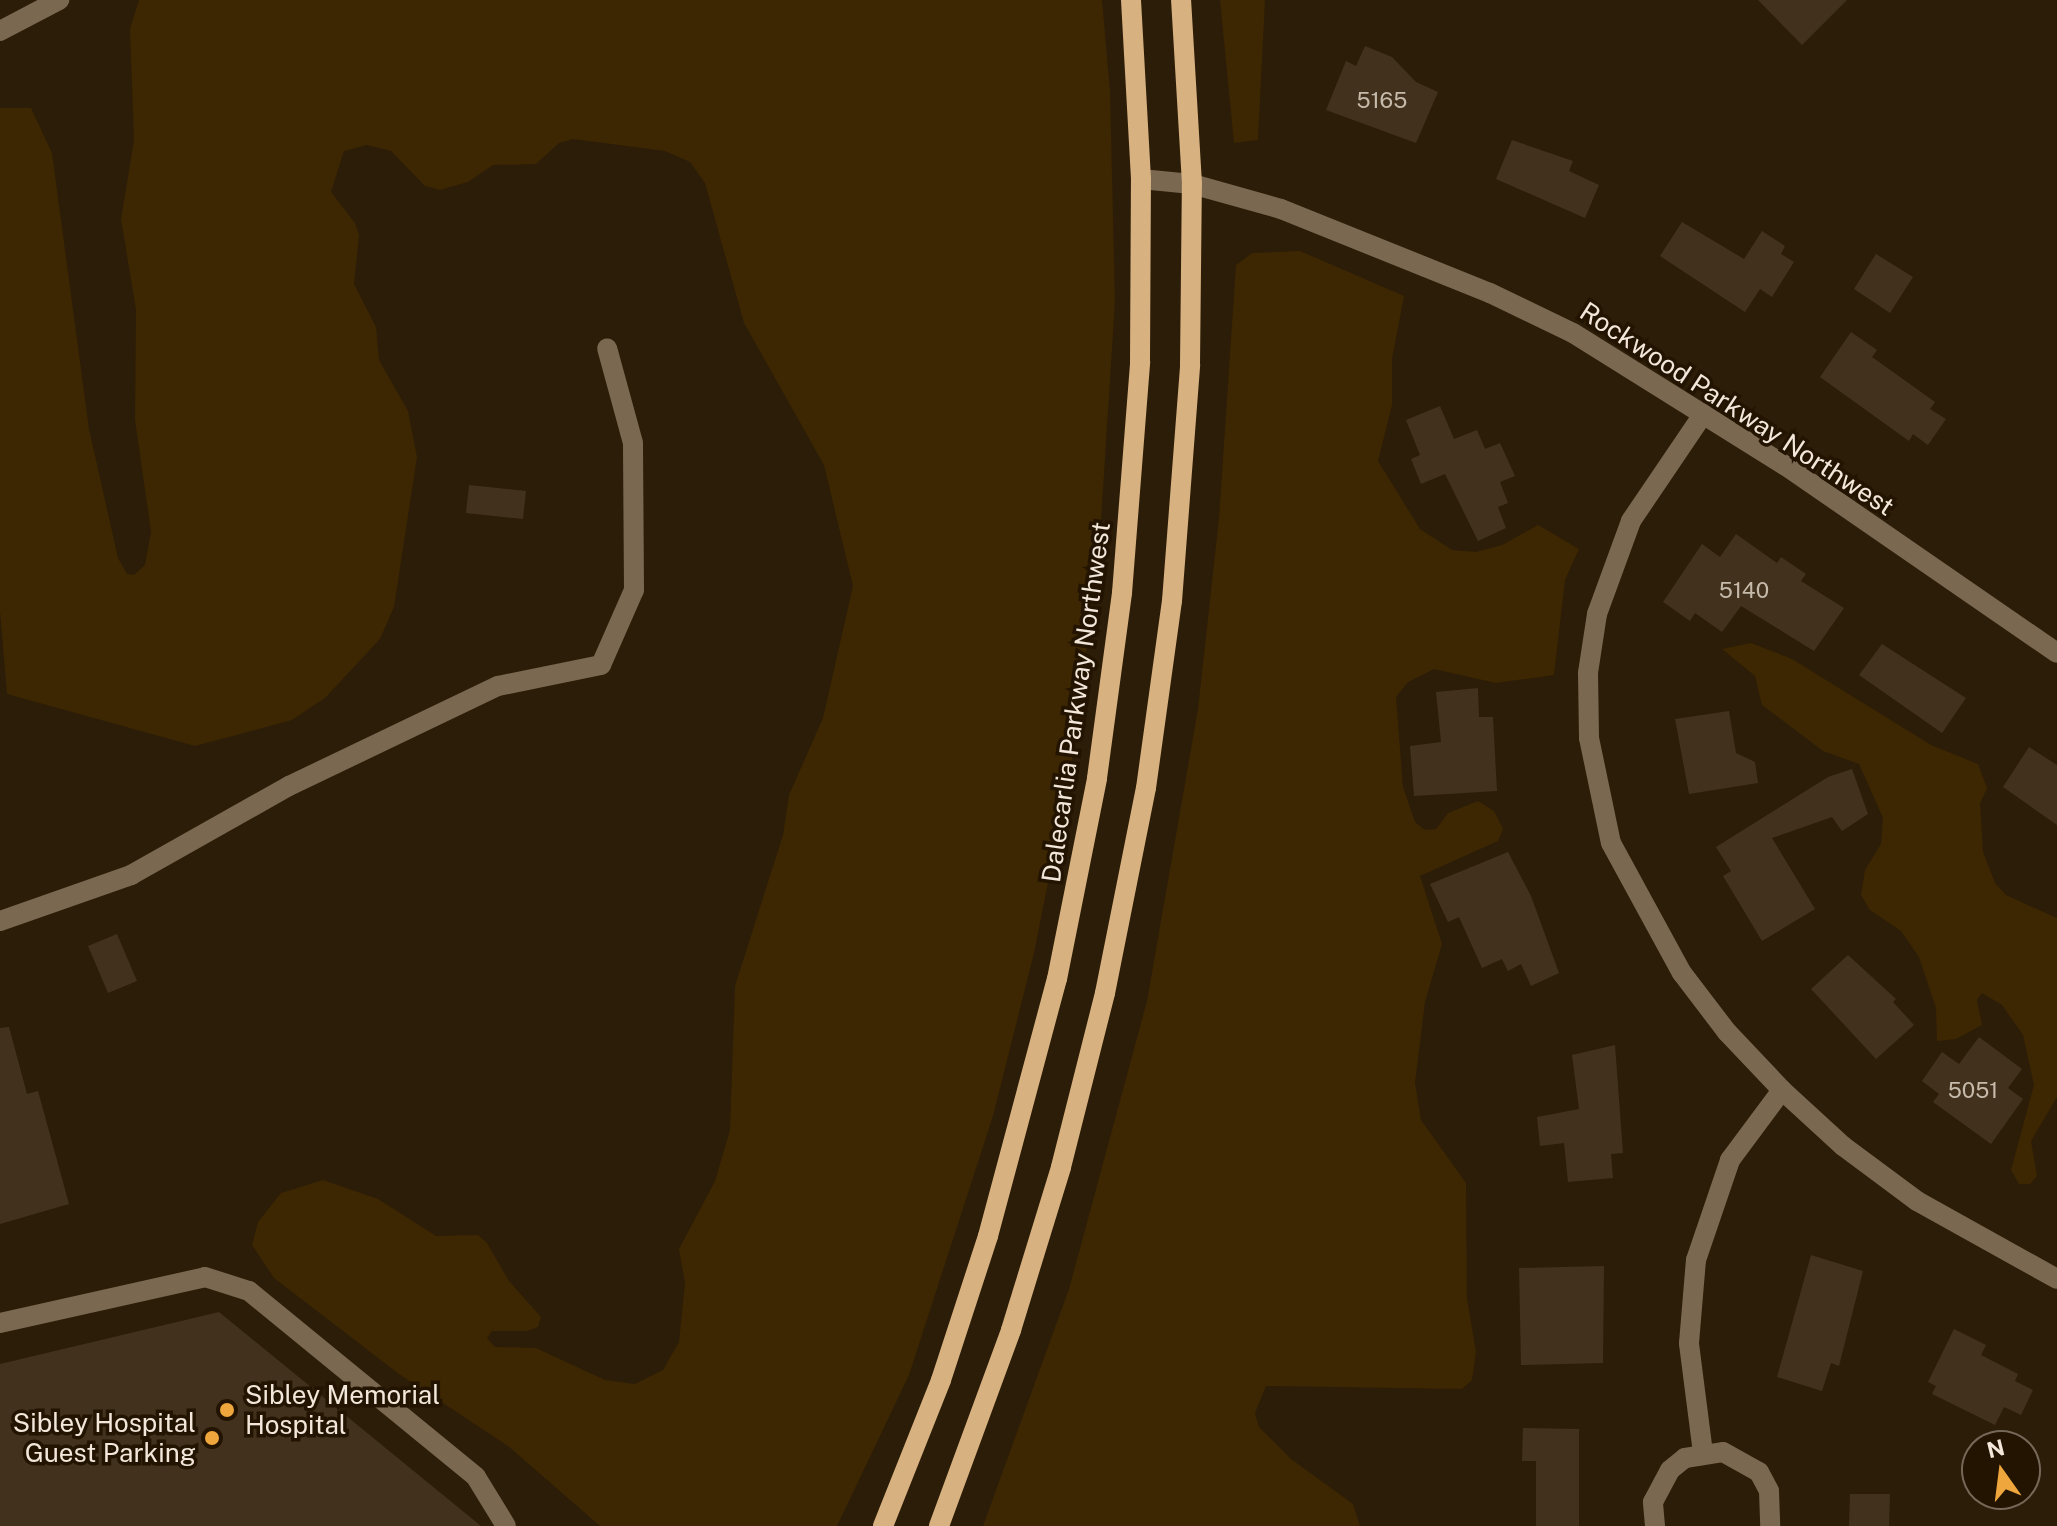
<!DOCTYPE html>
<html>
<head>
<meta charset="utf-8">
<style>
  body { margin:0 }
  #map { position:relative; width:2057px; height:1526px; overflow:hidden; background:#2c1d08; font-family:"Public Sans",sans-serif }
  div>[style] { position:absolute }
  .green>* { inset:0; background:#3d2602 }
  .building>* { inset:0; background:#42321d }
  .minor>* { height:20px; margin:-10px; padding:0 10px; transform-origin:10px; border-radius:10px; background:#7b6851 }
  .major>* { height:20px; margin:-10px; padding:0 10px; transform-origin:10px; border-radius:10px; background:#d8b180 }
  .dots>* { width:22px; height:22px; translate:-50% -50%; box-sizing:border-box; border:4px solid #221401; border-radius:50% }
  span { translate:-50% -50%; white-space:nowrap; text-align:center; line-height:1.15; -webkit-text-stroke:7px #221401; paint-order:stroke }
  .number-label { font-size:22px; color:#c6baab }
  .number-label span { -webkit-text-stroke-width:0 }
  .street-label { font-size:26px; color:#f2e7da }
  .poi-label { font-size:26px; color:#f2e7da }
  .left { translate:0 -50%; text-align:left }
  .right { translate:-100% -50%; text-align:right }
  .north { position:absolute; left:1961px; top:1430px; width:80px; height:80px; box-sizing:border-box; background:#221401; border:2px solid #756858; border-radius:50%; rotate:346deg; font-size:22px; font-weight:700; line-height:32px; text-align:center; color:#f2e7da }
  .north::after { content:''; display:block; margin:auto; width:28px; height:36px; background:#efa73d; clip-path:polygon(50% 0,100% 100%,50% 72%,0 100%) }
</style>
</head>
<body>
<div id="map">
  <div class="green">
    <div style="clip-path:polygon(139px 0,1102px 0,1110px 91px,1115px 301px,1099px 553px,1071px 767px,1034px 953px,993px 1116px,909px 1375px,837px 1526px,600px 1526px,508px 1446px,399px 1374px,274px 1278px,252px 1245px,258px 1222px,281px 1193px,323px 1180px,378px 1199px,436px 1236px,478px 1235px,487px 1243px,509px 1281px,541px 1317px,538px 1327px,527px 1331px,492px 1331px,487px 1338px,495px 1347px,536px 1348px,605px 1380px,635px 1384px,663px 1370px,679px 1342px,685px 1283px,679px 1249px,715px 1181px,730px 1130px,735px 986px,783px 835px,789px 795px,823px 718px,853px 586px,824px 465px,744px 323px,705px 183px,690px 162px,665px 151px,573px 139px,559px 143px,536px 164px,493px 165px,468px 182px,440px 190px,425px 186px,391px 151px,367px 145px,344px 151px,331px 192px,355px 223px,359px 235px,354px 284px,376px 327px,379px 360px,408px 411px,417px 457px,394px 607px,380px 639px,325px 698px,292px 720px,195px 746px,7px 694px,0 611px,0 108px,31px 108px,52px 153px,89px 429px,118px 558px,127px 574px,134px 575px,145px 565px,151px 532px,135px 420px,136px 310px,121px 219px,134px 140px,130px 29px)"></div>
    <div style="clip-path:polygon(1220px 0,1265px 0,1258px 140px,1234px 143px)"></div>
    <div style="clip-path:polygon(1300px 251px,1404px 296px,1392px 359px,1392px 405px,1378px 461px,1420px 529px,1452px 550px,1476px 552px,1502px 545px,1538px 525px,1579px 549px,1565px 580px,1554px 675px,1496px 683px,1434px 669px,1408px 682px,1396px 697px,1403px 787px,1415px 822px,1425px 830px,1436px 829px,1448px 813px,1478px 801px,1494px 811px,1503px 829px,1498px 841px,1420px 876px,1442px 944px,1425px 1002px,1415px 1083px,1421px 1120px,1466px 1183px,1467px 1298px,1476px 1352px,1472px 1380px,1462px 1389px,1266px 1386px,1255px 1413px,1259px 1427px,1291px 1459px,1353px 1504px,1360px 1526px,983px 1526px,1069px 1289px,1147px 1001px,1198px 709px,1219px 518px,1236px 265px,1252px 253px)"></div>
    <div style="clip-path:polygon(1751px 643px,1792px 659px,1931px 745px,1978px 764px,1987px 788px,1980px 804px,1983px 852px,1995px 883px,2006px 895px,2057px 918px,2057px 1097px,2031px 1141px,2037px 1176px,2030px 1184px,2019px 1184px,2011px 1170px,2034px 1085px,2023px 1035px,2002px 1005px,1982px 993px,1977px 1000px,1982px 1025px,1956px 1039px,1937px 1041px,1936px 1008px,1919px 957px,1901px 931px,1870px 910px,1861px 895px,1865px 870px,1881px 844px,1883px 818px,1859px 764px,1823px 751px,1762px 705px,1755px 676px,1722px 649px)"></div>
  </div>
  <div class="building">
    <div style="clip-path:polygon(1758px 0,1847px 0,1802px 45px)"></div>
    <div style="clip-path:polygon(1365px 46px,1392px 57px,1416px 82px,1438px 92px,1416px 143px,1326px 110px,1346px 61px,1356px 66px)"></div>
    <div style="clip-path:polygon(1512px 140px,1573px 161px,1569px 171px,1599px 185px,1585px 218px,1496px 179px)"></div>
    <div style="clip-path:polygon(1682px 222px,1744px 259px,1762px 231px,1785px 246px,1781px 254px,1794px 262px,1772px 297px,1760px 289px,1745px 312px,1660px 256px)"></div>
    <div style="clip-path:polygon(1876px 254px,1913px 277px,1890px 313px,1854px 289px)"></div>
    <div style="clip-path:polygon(1851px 332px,1877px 350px,1872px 357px,1935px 402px,1930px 409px,1946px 419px,1928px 445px,1913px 434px,1909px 441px,1820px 377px)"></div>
    <div style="clip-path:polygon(1440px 406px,1454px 439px,1477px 430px,1485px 449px,1500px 443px,1515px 476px,1500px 482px,1508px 503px,1498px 507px,1506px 528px,1478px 541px,1445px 474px,1421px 484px,1411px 459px,1420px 455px,1406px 420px)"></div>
    <div style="clip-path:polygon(469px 485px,526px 491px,523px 519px,466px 513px)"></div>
    <div style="clip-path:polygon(1736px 534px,1777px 563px,1781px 557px,1806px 574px,1801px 581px,1844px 608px,1814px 651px,1741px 606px,1722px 632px,1695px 613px,1690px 621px,1663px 602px,1702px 544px,1720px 557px)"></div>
    <div style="clip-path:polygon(1882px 644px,1966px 698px,1942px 733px,1859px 675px)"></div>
    <div style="clip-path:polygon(1478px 688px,1479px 717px,1493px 717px,1497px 791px,1414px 796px,1410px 746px,1441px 742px,1436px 692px)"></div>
    <div style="clip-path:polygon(1729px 711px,1736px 753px,1755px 762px,1758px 783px,1689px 794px,1675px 719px)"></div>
    <div style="clip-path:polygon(2029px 747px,2057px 765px,2057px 825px,2003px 787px)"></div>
    <div style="clip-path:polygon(1852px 769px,1868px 814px,1842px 831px,1832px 817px,1772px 838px,1815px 909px,1762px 941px,1723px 876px,1731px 871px,1716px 847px,1828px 777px)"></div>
    <div style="clip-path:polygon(1508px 852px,1531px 896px,1559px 973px,1531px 986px,1521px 964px,1508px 971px,1502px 959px,1482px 968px,1459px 917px,1448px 922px,1430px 884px)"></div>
    <div style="clip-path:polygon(117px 934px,137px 981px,108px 993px,88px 946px)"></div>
    <div style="clip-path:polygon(1848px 955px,1896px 999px,1893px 1002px,1914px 1025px,1876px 1059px,1811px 989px)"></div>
    <div style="clip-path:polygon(9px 1027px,27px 1094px,38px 1091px,69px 1204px,0 1224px,0 1028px)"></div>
    <div style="clip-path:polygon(1979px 1037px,2022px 1069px,2008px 1088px,2023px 1099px,1991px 1144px,1933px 1102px,1939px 1094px,1922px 1081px,1942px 1052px,1959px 1064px)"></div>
    <div style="clip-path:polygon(1615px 1045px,1623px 1153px,1611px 1154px,1613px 1178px,1568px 1182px,1564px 1143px,1540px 1146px,1537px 1117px,1579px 1109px,1572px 1055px)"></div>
    <div style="clip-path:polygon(1811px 1255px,1863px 1271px,1839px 1366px,1831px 1363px,1822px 1391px,1777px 1377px)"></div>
    <div style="clip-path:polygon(1604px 1266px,1603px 1363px,1521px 1365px,1519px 1268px)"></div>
    <div style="clip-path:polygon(219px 1312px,481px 1526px,0 1526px,0 1364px)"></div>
    <div style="clip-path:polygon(1954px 1329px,1986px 1345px,1981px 1355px,2018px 1374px,2015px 1381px,2033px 1390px,2021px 1415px,2004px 1407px,1995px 1425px,1932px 1394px,1936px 1386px,1928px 1382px)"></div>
    <div style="clip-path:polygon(1523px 1428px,1579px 1429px,1579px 1526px,1536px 1526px,1536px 1461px,1522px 1461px)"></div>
    <div style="clip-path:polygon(1850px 1494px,1890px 1494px,1889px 1526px,1849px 1526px)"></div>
  </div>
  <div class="minor">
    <div style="left:0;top:31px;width:67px;rotate:-27.7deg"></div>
    <div style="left:1141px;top:179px;width:51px;rotate:5.6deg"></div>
    <div style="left:1192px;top:184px;width:92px;rotate:15.7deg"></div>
    <div style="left:1281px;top:209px;width:225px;rotate:21.9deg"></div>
    <div style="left:1490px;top:293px;width:92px;rotate:25.7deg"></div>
    <div style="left:1573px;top:333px;width:251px;rotate:32deg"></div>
    <div style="left:1786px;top:466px;width:329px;rotate:34.6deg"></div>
    <div style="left:1704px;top:413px;width:130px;rotate:124.1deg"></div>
    <div style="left:1631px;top:521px;width:99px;rotate:110.1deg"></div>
    <div style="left:1597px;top:614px;width:60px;rotate:98.7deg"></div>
    <div style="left:1588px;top:673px;width:65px;rotate:89.1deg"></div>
    <div style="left:1589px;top:738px;width:107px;rotate:78.2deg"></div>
    <div style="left:1611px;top:843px;width:148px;rotate:61.4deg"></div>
    <div style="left:1682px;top:973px;width:74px;rotate:52.7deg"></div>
    <div style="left:1727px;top:1032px;width:80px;rotate:46.5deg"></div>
    <div style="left:1782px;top:1090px;width:83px;rotate:42.6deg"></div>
    <div style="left:1843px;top:1146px;width:92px;rotate:36.6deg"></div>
    <div style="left:1917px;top:1201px;width:160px;rotate:29.1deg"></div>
    <div style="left:0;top:921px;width:139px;rotate:-19.3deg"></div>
    <div style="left:131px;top:875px;width:181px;rotate:-29.4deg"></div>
    <div style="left:289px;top:786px;width:232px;rotate:-25.6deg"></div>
    <div style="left:498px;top:686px;width:105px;rotate:-11.5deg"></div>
    <div style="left:601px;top:665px;width:82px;rotate:-66.3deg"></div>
    <div style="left:634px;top:590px;width:147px;rotate:-90.4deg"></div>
    <div style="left:633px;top:443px;width:98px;rotate:-105.3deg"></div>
    <div style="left:0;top:1323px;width:210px;rotate:-12.6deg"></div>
    <div style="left:205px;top:1277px;width:46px;rotate:17.7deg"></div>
    <div style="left:249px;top:1291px;width:293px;rotate:39.3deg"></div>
    <div style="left:476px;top:1477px;width:57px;rotate:58.5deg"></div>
    <div style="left:1703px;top:1453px;width:111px;rotate:-97.3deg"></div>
    <div style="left:1689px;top:1343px;width:83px;rotate:-85.2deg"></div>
    <div style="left:1696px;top:1260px;width:106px;rotate:-71.2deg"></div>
    <div style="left:1730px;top:1160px;width:87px;rotate:-53.4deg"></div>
    <div style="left:1655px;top:1526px;width:24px;rotate:-95deg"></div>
    <div style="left:1653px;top:1502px;width:36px;rotate:-62deg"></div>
    <div style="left:1670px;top:1470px;width:19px;rotate:-39deg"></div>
    <div style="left:1685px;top:1458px;width:38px;rotate:-9deg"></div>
    <div style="left:1723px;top:1452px;width:41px;rotate:29.1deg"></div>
    <div style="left:1759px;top:1472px;width:21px;rotate:62deg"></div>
    <div style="left:1769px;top:1491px;width:35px;rotate:88deg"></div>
  </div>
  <div class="major">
    <div style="left:883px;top:1526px;width:157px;rotate:-68.3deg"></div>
    <div style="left:941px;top:1380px;width:151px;rotate:-71.9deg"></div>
    <div style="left:988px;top:1236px;width:266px;rotate:-75deg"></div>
    <div style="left:1057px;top:979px;width:205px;rotate:-78.7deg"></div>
    <div style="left:1097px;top:778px;width:187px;rotate:-82.3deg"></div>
    <div style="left:1122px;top:593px;width:232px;rotate:-85.5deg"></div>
    <div style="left:1140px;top:362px;width:183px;rotate:-89.7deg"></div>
    <div style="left:1141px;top:179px;width:179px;rotate:-93.2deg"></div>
    <div style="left:939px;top:1526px;width:209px;rotate:-69.8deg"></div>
    <div style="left:1011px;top:1330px;width:170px;rotate:-72.9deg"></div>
    <div style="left:1061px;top:1167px;width:179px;rotate:-75.8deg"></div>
    <div style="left:1105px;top:993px;width:209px;rotate:-78.7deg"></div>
    <div style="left:1146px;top:788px;width:189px;rotate:-82.1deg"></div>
    <div style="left:1172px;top:601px;width:237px;rotate:-85.6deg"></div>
    <div style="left:1190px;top:365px;width:181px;rotate:-89.4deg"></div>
    <div style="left:1192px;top:184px;width:184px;rotate:-93.4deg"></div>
  </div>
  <div class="dots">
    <div style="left:227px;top:1410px;background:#efa73d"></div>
    <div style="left:212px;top:1438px;background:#efa73d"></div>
  </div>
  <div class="number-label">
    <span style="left:1382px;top:101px">5165</span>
    <span style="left:1744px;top:591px">5140</span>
    <span style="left:1973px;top:1091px">5051</span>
  </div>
  <div class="street-label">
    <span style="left:1737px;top:409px;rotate:33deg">Rockwood Parkway Northwest</span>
    <span style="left:1076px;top:702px;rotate:-82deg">Dalecarlia Parkway Northwest</span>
  </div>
  <div class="poi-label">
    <span class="left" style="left:245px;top:1410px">Sibley Memorial<br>Hospital</span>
    <span class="right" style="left:196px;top:1438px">Sibley Hospital<br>Guest Parking</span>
  </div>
  <div class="north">N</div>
</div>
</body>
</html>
